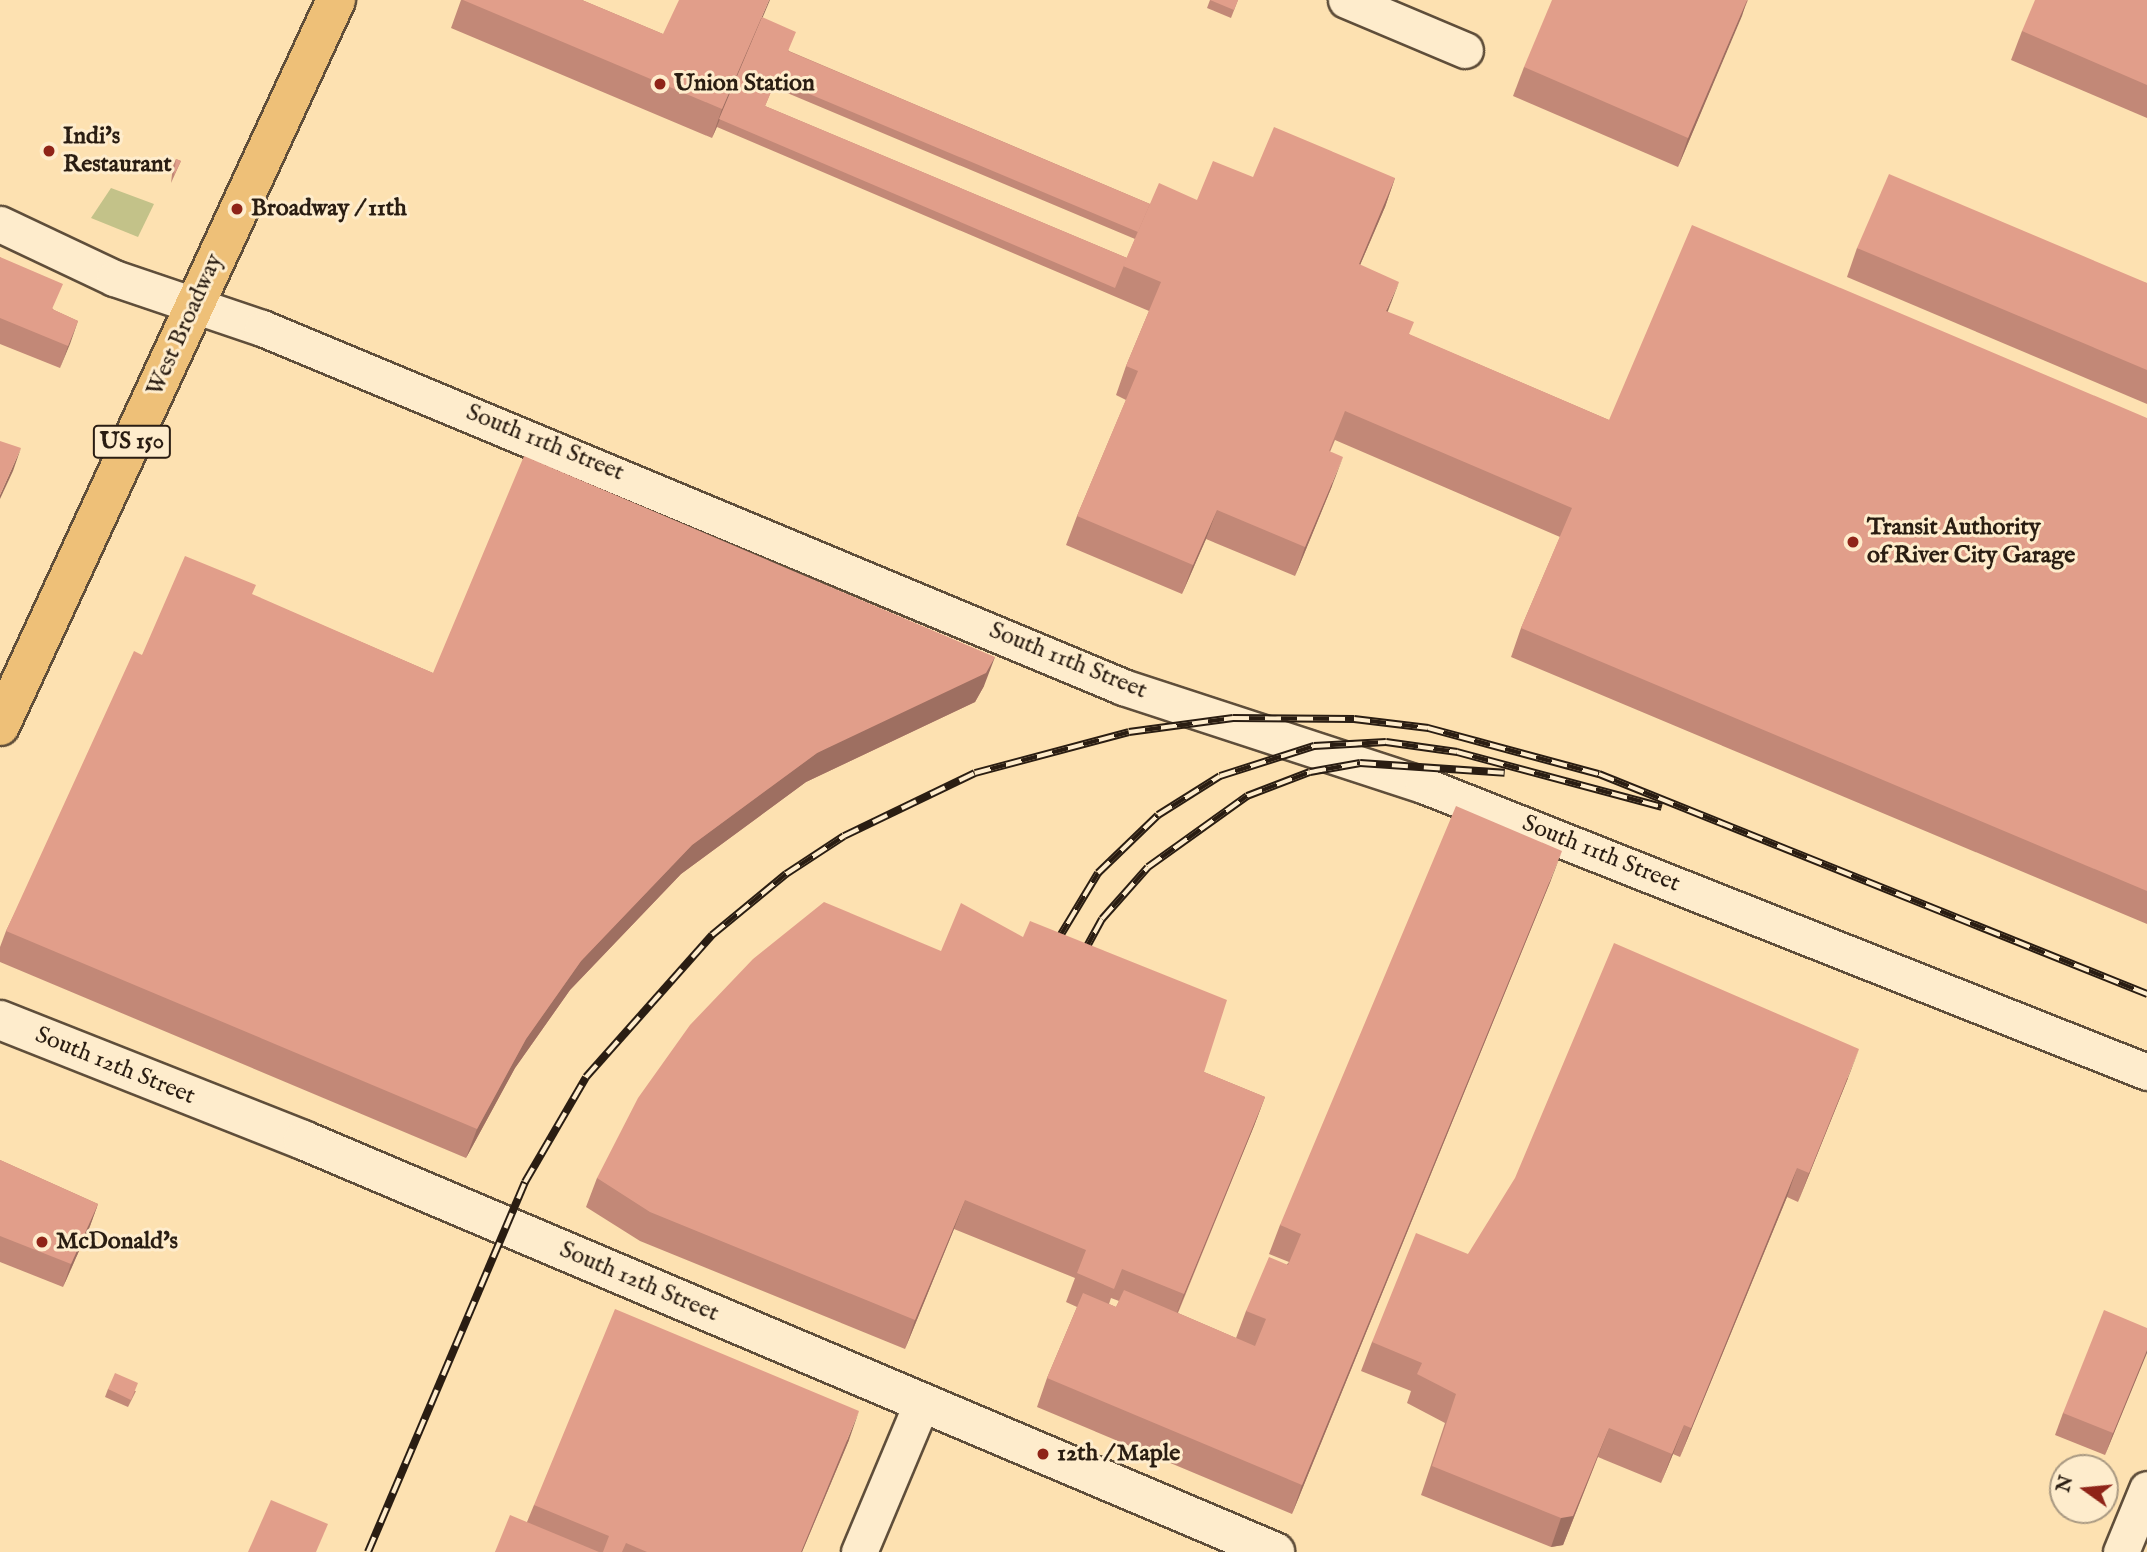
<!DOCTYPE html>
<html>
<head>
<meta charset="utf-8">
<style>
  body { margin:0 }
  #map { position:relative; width:2147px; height:1552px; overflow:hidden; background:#fde1b1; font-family:"IM FELL English",serif }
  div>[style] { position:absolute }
  .green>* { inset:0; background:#c3c289 }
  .roads { filter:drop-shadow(2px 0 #5f4e3a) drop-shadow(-2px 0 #5f4e3a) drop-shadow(0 2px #5f4e3a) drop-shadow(0 -2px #5f4e3a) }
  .street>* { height:35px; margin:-17.5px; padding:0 17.5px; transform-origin:17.5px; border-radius:17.5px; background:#feeccc }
  .secondary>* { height:38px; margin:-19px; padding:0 19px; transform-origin:19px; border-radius:19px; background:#feeccc }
  .primary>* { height:38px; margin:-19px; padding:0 19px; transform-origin:19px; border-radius:19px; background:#eec078 }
  .rail>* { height:8px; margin-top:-4px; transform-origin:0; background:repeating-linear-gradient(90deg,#feeccc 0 16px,#2a1d12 0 32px); box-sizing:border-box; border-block:2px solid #2a1d12 }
  .wall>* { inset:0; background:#c28877 }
  .shaded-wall>* { inset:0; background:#9e6f61 }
  .building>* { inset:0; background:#e19e8a }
  .dots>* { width:19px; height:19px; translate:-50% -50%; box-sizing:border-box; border:4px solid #feeccc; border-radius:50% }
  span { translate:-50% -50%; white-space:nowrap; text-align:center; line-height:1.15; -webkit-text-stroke:6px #feeccc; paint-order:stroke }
  .shield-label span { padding:2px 5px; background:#feeccc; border:2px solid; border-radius:5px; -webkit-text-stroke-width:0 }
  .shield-label { font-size:23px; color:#2a1d12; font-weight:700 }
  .poi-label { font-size:24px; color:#2a1d12; font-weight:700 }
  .left { translate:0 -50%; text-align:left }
  .street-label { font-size:24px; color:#2a1d12 }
  .north { position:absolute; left:2049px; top:1454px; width:70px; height:70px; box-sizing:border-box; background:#feeccc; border:2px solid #a99982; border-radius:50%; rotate:285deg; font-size:19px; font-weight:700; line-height:28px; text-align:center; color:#2a1d12 }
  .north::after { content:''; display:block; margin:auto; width:24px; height:32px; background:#8f2418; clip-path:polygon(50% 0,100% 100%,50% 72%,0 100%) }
</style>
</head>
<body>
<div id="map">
  <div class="green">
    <div style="clip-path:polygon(111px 188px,154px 204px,138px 237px,91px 218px)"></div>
  </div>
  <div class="roads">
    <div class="street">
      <div style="left:1346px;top:0;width:129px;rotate:22.8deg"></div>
      <div style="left:0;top:224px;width:126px;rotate:25.3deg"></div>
      <div style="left:114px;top:278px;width:156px;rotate:18.7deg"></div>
      <div style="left:262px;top:328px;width:933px;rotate:22.63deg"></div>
      <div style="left:1123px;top:687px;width:316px;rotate:18.1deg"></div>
      <div style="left:1423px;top:785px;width:779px;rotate:21.62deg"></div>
      <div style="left:859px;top:1552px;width:163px;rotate:-67.2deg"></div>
      <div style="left:2121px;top:1552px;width:68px;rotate:-67.6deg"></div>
    </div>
    <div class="secondary">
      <div style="left:0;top:1020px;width:326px;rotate:21.6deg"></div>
      <div style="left:303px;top:1140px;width:1056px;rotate:22.97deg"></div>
    </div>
    <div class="primary">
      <div style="left:0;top:726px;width:800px;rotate:-65.16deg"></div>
    </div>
  </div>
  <div class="rail">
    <div style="left:1051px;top:951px;width:91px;rotate:-58.9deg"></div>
    <div style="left:1098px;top:873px;width:83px;rotate:-44deg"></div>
    <div style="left:1158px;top:815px;width:73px;rotate:-32.2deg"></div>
    <div style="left:1220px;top:776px;width:99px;rotate:-17.7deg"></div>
    <div style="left:1314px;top:746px;width:72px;rotate:-3.2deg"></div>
    <div style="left:1386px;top:742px;width:72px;rotate:8deg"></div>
    <div style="left:1457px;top:752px;width:212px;rotate:15deg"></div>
    <div style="left:1079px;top:961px;width:48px;rotate:-61.3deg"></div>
    <div style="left:1102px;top:919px;width:69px;rotate:-48.5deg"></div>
    <div style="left:1148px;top:867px;width:122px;rotate:-35.6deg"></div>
    <div style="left:1247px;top:796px;width:67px;rotate:-20.9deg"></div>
    <div style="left:1310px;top:772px;width:51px;rotate:-10.2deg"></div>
    <div style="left:1360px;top:763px;width:145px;rotate:3.9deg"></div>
    <div style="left:368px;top:1552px;width:402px;rotate:-67deg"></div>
    <div style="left:525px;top:1182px;width:121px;rotate:-59.8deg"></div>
    <div style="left:586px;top:1077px;width:190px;rotate:-48.4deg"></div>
    <div style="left:712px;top:935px;width:96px;rotate:-39.5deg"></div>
    <div style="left:786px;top:874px;width:69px;rotate:-33.2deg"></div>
    <div style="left:844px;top:836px;width:145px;rotate:-25.7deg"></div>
    <div style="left:975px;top:773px;width:159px;rotate:-14.9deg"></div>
    <div style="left:1129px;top:732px;width:105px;rotate:-7.7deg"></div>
    <div style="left:1233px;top:718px;width:121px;rotate:0.5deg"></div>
    <div style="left:1354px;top:719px;width:75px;rotate:6.9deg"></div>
    <div style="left:1428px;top:728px;width:177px;rotate:15.1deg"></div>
    <div style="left:1599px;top:774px;width:591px;rotate:21.87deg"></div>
  </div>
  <div class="wall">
    <div style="clip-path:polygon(evenodd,461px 0,582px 0,663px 34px,763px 18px,789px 51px,1150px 204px,1197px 200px,1253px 177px,1395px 178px,1385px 207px,1360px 265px,1388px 312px,1410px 335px,1609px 420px,2147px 418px,2147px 924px,1511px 657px,1521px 628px,1560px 537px,1335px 440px,1330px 452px,1332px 486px,1295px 576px,1206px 539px,1182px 594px,1066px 545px,1077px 516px,1126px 400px,1116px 395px,1126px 366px,1149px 311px,717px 127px,712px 138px,451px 28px,461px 0,773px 87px,1135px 239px,1127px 258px,765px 106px,773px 87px)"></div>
    <div style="clip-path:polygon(1210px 0,1238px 0,1231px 18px,1207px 8px)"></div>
    <div style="clip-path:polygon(1748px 0,1678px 167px,1513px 96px,1524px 67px)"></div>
    <div style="clip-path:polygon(2147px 0,2147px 118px,2011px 60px,2022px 31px)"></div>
    <div style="clip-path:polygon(176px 159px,181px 161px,171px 183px,173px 166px)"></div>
    <div style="clip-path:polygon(1857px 248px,2147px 283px,2147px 404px,1847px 277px)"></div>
    <div style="clip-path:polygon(0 257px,54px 310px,78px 321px,60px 368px,0 344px)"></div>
    <div style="clip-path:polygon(252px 595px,433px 673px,984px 686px,975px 702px,806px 782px,681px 874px,570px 990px,515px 1068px,466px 1158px,0 962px,0 947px,6px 931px,142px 655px)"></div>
    <div style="clip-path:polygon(evenodd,1551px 880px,1292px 1514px,1037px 1407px,1047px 1378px,1077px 1307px,1066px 1302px,1075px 1278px,954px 1229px,905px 1349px,640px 1241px,586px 1207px,597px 1178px,1204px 1072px,1265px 1097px,1254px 1126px,1178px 1313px,1236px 1338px,1246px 1311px,1289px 1262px,1269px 1254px,1280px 1225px,1551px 880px,1111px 1298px,1119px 1301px,1116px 1307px,1109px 1304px,1111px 1298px)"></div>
    <div style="clip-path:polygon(1848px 1078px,1798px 1202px,1787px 1197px,1680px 1457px,1673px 1454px,1661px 1483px,1598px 1457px,1563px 1545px,1551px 1547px,1421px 1495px,1445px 1423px,1407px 1403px,1411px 1391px,1361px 1371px,1372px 1342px,1468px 1254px)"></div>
    <div style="clip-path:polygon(0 1160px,98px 1204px,90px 1226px,63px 1287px,0 1262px)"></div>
    <div style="clip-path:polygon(2147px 1328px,2147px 1352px,2105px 1455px,2055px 1435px,2063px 1413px)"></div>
    <div style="clip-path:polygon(108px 1389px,136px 1391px,128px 1407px,105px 1397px)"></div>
    <div style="clip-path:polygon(849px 1440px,802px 1552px,495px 1552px,527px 1522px,534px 1505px)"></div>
  </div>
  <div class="shaded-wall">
    <div style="clip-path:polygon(769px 0,770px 0,712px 138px,722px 109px)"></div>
    <div style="clip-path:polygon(1747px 0,1742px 16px,1678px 167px,1688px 138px)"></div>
    <div style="clip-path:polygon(1395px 178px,1385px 207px,1348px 293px,1359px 264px)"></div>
    <div style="clip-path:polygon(1399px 282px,1388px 311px,1376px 340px,1386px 311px)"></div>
    <div style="clip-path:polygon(78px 321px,70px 344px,60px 368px,68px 346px)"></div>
    <div style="clip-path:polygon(21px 448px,13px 471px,0 499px,0 495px)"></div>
    <div style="clip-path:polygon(1343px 457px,1332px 486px,1295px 576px,1305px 547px)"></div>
    <div style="clip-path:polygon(1217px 510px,1206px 539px,1182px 594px,1193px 565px)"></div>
    <div style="clip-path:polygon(995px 657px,984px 686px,975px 702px,806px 782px,681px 874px,570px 990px,515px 1068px,466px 1158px,477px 1129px,526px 1039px,581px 961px,692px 845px,817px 753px)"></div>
    <div style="clip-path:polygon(1562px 851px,1551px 880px,1292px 1514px,1302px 1485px)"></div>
    <div style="clip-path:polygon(1859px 1049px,1848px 1078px,1798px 1202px,1809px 1173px)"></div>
    <div style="clip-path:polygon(1265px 1097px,1254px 1126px,1173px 1323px,1184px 1294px)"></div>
    <div style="clip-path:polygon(1797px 1168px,1787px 1197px,1680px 1457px,1691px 1428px)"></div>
    <div style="clip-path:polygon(965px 1200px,954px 1229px,905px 1349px,915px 1320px)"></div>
    <div style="clip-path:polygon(98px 1204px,90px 1226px,63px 1287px,71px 1264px)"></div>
    <div style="clip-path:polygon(2147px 1350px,2147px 1353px,2105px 1455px,2113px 1433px)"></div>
    <div style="clip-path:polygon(859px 1411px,849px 1440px,802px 1552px,801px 1552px)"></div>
    <div style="clip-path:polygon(1684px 1425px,1673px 1454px,1661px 1483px,1672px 1454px)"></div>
    <div style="clip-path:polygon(1609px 1428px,1563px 1545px,1551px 1547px,1561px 1518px)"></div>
  </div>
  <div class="building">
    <div style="clip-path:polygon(463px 0,582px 0,663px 34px,679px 0,769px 0,722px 109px)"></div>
    <div style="clip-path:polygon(1210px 0,1238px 0,1234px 10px)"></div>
    <div style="clip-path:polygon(1552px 0,1747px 0,1688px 138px,1524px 67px)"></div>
    <div style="clip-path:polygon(2035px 0,2147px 0,2147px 85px,2022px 31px)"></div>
    <div style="clip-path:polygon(762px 17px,796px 32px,788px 51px,1150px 204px,1138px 232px,776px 80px,765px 106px,1127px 258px,1115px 288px,719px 119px)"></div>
    <div style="clip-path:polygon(1274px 127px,1395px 178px,1359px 264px,1399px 282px,1386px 311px,1414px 322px,1409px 334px,1609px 420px,1692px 225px,2147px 418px,2147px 891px,1521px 628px,1572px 508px,1345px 411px,1329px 451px,1343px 457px,1305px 547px,1217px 510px,1193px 565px,1077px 516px,1138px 371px,1126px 366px,1161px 282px,1123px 266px,1159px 183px,1197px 200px,1213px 161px,1253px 177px)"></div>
    <div style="clip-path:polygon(176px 159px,181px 161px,174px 175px)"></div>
    <div style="clip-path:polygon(1889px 174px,2147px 283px,2147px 370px,1857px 248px)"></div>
    <div style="clip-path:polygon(0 257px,63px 284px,52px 309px,78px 321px,68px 346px,0 318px)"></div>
    <div style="clip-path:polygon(0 441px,21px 448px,0 495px)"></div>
    <div style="clip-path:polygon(524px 456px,995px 657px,986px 673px,817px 753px,692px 845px,581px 961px,526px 1039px,477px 1129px,6px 931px,134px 651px,142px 655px,185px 556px,256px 585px,252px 594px,433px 673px)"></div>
    <div style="clip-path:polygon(1456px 806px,1562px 851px,1302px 1485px,1047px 1378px,1083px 1293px,1116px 1307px,1124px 1290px,1255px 1346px,1266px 1319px,1246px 1311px,1269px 1257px,1288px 1265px,1301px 1234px,1280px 1225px)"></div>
    <div style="clip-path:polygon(824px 902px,941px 951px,961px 903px,1023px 937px,1030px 921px,1227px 1000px,1204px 1072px,1265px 1097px,1184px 1294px,1122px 1269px,1114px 1289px,1077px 1273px,1086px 1250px,965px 1200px,915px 1320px,650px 1212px,597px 1178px,638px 1098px,690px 1025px,753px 959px)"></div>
    <div style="clip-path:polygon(1614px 943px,1859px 1049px,1809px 1173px,1797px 1168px,1691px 1428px,1684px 1425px,1672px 1454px,1609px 1428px,1573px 1516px,1561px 1518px,1432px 1466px,1456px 1394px,1417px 1374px,1422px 1363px,1372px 1342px,1416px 1233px,1468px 1254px,1515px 1178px)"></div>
    <div style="clip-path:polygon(0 1160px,98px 1204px,71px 1264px,0 1236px)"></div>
    <div style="clip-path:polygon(615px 1309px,859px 1411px,801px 1552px,647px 1552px,626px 1543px,622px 1552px,603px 1552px,609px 1536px,534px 1505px)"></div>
    <div style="clip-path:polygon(2104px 1310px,2147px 1328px,2147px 1350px,2113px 1433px,2063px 1413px)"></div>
    <div style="clip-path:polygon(115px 1373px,138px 1383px,131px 1400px,108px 1389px)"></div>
    <div style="clip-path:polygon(271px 1500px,328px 1524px,316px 1552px,248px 1552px)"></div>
    <div style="clip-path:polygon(510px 1515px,599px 1552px,495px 1552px)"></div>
  </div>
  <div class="dots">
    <div style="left:660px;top:84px;background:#8f2418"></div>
    <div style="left:49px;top:151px;background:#8f2418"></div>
    <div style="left:237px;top:209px;background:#8f2418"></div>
    <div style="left:1853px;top:542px;background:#8f2418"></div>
    <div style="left:42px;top:1242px;background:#8f2418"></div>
    <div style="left:1043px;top:1454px;background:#8f2418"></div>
  </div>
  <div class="shield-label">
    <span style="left:132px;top:442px">US 150</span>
  </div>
  <div class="poi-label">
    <span class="left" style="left:674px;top:84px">Union Station</span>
    <span class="left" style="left:63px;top:151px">Indi's<br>Restaurant</span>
    <span class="left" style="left:251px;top:209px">Broadway / 11th</span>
    <span class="left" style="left:1867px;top:542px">Transit Authority<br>of River City Garage</span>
    <span class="left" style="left:56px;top:1242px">McDonald's</span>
    <span class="left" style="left:1057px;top:1454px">12th / Maple</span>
  </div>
  <div class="street-label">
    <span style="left:185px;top:325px;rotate:-66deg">West Broadway</span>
    <span style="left:545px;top:443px;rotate:22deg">South 11th Street</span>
    <span style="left:1068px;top:661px;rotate:22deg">South 11th Street</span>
    <span style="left:1601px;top:854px;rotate:22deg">South 11th Street</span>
    <span style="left:115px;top:1066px;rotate:22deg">South 12th Street</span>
    <span style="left:639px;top:1282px;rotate:23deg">South 12th Street</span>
  </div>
  <div class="north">N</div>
</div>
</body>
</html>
